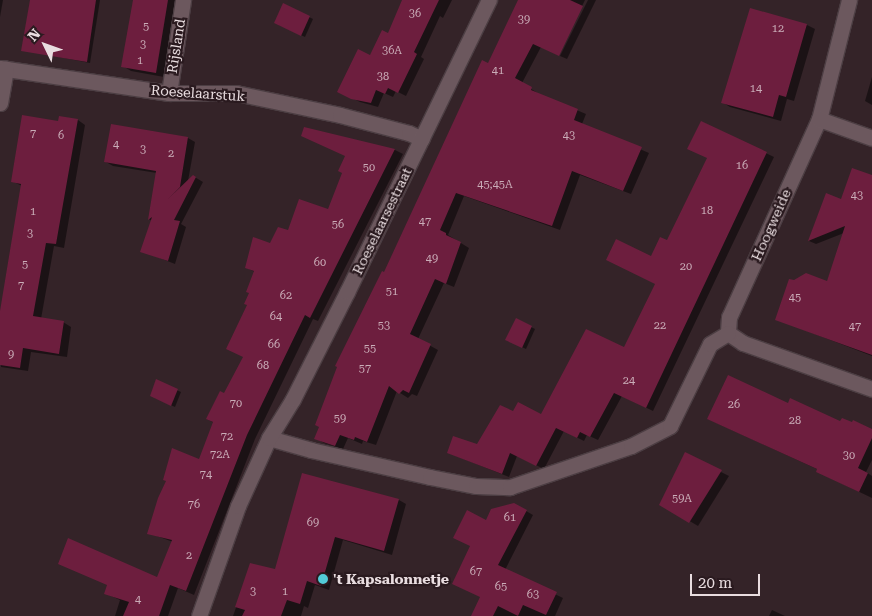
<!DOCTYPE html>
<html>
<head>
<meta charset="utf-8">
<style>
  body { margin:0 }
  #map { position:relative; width:872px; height:616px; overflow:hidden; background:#342328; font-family:"Roboto Serif",serif }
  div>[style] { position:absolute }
  .shadow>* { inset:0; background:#0007 }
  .building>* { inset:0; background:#6d1e3e }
  .roads { filter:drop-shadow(1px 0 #4c3e43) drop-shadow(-1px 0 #4c3e43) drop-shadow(0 1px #4c3e43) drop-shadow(0 -1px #4c3e43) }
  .minor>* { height:15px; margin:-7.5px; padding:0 7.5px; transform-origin:7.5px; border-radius:7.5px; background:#6c585e }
  .dots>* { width:14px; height:14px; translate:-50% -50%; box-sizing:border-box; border:2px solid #2a1a1f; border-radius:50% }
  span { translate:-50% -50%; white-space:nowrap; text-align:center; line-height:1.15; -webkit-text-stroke:4.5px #2a1a1f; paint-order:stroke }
  .number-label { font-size:11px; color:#caadb8 }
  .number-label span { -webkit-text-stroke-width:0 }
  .street-label { font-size:14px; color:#e9dde0 }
  .poi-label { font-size:14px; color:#e9dde0; font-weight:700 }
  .left { translate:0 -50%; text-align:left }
  .north { position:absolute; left:20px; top:20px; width:50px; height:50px; -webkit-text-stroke:4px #2a1a1f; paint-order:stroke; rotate:312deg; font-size:14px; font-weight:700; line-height:20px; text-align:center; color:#e9dde0 }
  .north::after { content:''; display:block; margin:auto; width:18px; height:22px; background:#e9dde0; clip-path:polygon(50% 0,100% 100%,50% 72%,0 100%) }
  .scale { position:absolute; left:690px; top:574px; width:70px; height:22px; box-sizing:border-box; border:2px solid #e9dde0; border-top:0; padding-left:6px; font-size:15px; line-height:18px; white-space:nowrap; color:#e9dde0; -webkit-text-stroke:4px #2a1a1f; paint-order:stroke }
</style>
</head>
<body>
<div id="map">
  <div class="shadow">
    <div style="clip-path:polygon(0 0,3px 0,0 17px)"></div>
    <div style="clip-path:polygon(31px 0,100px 0,90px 63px,23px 50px)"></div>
    <div style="clip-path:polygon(134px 0,177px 0,164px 77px,131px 71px,123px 66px)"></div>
    <div style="clip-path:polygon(404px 0,452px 0,443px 18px,440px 16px,421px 57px,424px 59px,406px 96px,396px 91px,393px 97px,384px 93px,378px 107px,360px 102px,346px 95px,371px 56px,389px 35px)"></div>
    <div style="clip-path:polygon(520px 0,585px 0,558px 55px,541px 47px,522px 83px,539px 94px,586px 114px,582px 124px,649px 153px,631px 194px,580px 175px,560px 230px,464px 196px,448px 235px,469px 248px,454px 287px,444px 283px,418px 339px,438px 350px,417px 396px,412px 394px,408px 398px,397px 391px,376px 445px,363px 441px,362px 444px,348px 438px,343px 449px,324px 443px,316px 438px,385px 274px)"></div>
    <div style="clip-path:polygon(588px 0,596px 0,567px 59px,560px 56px)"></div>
    <div style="clip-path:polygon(309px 17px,313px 19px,305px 37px,279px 25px)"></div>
    <div style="clip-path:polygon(807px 25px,815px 29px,794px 101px,787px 99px,781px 121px,730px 107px,722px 102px)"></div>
    <div style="clip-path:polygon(872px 77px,872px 105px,865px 101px)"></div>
    <div style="clip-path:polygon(78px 120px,85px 125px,64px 248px,54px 246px,41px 319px,63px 322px,71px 327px,67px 357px,31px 352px,28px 371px,1px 367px,0 321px,22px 186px,12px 181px,59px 122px)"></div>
    <div style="clip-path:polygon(702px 122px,774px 157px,653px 411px,622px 396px,598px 440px,587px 435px,584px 441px,564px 431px,544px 469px,517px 456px,509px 477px,449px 453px,478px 445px,514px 413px,541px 415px,625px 349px,656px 284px,651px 257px,667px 242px,708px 159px)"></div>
    <div style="clip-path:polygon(305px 129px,395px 150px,403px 154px,318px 321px,313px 319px,255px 439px,194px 595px,178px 588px,168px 616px,115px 616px,120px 600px,105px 593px,157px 579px,173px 542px,149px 533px,200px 460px,214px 423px,207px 419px,225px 395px,244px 357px,249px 305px,255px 272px,247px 268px,289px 231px,329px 210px,343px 173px,347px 156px)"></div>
    <div style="clip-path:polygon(188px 138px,195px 142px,188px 181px,193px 176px,203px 182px,181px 224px,186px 227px,175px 264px,142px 251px,152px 221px,149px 219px,157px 173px,113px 166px,106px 162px)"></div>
    <div style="clip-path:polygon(872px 176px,872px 356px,776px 319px,827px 282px,844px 233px,816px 244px,809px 241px,842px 201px)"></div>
    <div style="clip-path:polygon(517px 320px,535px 329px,526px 349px,507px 340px)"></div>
    <div style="clip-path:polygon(157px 381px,181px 392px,175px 407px,155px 398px)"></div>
    <div style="clip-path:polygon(788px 405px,841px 423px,872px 430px,872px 460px,866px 472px,872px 476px,872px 498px,826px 476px,819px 470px,708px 419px)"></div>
    <div style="clip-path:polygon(685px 454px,729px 476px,698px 526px,661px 504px)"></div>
    <div style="clip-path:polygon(399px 500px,406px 504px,392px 555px,343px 540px,329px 590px,315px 585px,308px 608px,304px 606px,301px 616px,233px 616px,251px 565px,276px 571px)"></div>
    <div style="clip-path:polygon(514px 504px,533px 515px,505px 570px,563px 598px,555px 616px,473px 616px,481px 597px,486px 521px)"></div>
    <div style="clip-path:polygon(772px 610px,785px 616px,769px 616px)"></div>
  </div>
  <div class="building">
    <div style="clip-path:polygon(30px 0,96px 0,87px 62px,21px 51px)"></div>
    <div style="clip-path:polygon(133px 0,168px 0,156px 73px,121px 67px)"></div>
    <div style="clip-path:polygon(402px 0,439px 0,414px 52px,417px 54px,398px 93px,388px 88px,385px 94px,376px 90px,371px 103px,351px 99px,337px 92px,358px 49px,370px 55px,382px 30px,388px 33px)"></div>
    <div style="clip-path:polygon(518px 0,570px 0,583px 6px,559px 56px,533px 44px,515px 78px,532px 87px,531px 90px,578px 109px,574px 120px,642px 147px,623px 191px,572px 171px,552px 226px,456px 193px,440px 230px,446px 233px,446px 235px,461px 242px,446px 284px,435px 279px,410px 334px,431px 344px,409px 393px,403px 390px,399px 394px,389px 386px,367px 442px,355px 437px,354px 440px,340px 435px,335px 446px,314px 439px,319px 427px,315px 425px,337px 367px,335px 366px,382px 271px,384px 272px,482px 60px,488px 63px)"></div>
    <div style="clip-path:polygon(283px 3px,310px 16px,301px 36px,274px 23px)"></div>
    <div style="clip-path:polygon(750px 8px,807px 24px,786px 97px,779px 95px,773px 117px,721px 103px)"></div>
    <div style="clip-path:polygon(22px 115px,58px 121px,59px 116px,78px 119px,56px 244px,46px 243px,33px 316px,64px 321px,59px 354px,23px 348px,20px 368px,0 365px,0 311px,21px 184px,11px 182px)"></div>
    <div style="clip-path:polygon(701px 121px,767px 152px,646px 408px,614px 393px,590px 437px,580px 432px,577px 438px,556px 428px,536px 466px,510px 453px,502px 474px,447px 453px,453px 436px,477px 444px,500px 405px,513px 411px,518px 402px,541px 414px,586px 329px,624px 347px,655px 284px,606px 260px,616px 239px,651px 256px,660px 237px,667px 240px,707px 158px,687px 149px)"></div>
    <div style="clip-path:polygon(111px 124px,188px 137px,180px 187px,167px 200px,193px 175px,196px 177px,174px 220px,180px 221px,168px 261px,140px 252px,152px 217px,148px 220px,156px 171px,104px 162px)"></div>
    <div style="clip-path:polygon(304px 127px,395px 149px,310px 318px,305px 315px,247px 435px,186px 591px,170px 585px,159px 616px,123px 616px,129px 602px,104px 594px,107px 585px,58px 564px,68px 538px,157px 577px,172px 540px,147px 534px,158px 498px,166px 481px,163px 480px,172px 448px,199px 459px,213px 422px,206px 419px,220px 391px,224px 393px,243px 357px,226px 349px,247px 305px,244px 304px,249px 293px,246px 292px,254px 271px,245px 268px,253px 237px,270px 243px,278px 227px,288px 230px,299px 199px,328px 209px,342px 173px,338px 171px,345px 156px,301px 136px)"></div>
    <div style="clip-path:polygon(852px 168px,872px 175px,872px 355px,775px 320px,789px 279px,794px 280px,806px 273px,827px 281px,845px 226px,808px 241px,826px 193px,841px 199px)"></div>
    <div style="clip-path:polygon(516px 318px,532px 326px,522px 348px,505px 340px)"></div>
    <div style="clip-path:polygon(728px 375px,788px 403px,790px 398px,840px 421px,842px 418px,852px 422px,853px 420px,872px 429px,872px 438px,858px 468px,868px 473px,859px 492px,816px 472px,817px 469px,707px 419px)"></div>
    <div style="clip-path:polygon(156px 379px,178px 389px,171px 406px,150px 396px)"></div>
    <div style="clip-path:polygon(685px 452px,722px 470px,689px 523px,659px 505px)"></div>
    <div style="clip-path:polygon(302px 473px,399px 499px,384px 551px,335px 537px,321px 586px,307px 581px,300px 604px,287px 600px,281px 616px,242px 616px,245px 610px,235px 607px,250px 563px,275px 569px)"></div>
    <div style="clip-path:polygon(514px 503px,527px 510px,498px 565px,557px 592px,546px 615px,523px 605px,518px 616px,498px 606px,493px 616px,471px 616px,480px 597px,452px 584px,470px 546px,453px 538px,467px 510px,486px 520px,491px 509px)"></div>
  </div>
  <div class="roads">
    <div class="minor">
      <div style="left:849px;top:0;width:123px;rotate:104.1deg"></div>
      <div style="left:819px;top:119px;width:217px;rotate:114.4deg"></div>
      <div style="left:729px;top:317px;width:16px;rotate:94deg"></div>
      <div style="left:728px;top:333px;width:18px;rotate:34deg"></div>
      <div style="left:743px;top:343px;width:137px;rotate:19.6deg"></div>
      <div style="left:0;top:68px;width:171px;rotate:8.4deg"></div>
      <div style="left:169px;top:93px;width:67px"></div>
      <div style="left:236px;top:93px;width:106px;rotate:11.9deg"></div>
      <div style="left:340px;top:115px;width:71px;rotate:14.6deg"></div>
      <div style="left:409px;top:133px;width:14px;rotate:25deg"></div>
      <div style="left:169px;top:93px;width:94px;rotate:-81.4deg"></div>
      <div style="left:0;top:103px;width:35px;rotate:-80deg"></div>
      <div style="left:819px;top:119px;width:56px;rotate:19.7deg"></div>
      <div style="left:269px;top:438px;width:44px;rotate:15.9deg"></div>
      <div style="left:311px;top:450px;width:122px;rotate:12.8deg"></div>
      <div style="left:430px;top:477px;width:47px;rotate:11.1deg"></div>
      <div style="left:476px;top:486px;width:34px;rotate:2deg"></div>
      <div style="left:510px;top:487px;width:128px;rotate:-18.7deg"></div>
      <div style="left:631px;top:446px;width:44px;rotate:-27.1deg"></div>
      <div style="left:670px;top:426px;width:91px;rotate:-64deg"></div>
      <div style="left:710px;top:344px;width:21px;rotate:-31deg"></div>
      <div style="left:199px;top:616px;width:117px;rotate:-70.5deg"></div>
      <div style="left:238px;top:506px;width:75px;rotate:-65.5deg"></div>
      <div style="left:269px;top:438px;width:46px;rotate:-58.4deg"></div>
      <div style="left:293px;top:399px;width:120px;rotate:-63.2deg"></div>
      <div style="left:347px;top:292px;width:325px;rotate:-64.1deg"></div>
    </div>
  </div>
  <div class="dots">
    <div style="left:323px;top:579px;background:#52cbd7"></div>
  </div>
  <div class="number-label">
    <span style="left:415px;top:14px">36</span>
    <span style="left:524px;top:20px">39</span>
    <span style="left:146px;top:27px">5</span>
    <span style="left:778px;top:29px">12</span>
    <span style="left:143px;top:45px">3</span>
    <span style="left:392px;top:51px">36A</span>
    <span style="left:140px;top:61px">1</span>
    <span style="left:498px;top:71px">41</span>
    <span style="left:383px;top:77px">38</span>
    <span style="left:756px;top:89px">14</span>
    <span style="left:33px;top:134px">7</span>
    <span style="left:61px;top:136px">6</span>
    <span style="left:569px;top:136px">43</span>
    <span style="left:116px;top:145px">4</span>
    <span style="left:143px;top:150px">3</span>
    <span style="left:171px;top:154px">2</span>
    <span style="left:742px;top:166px">16</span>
    <span style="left:369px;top:168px">50</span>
    <span style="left:495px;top:185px">45;45A</span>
    <span style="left:857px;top:196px">43</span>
    <span style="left:707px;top:211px">18</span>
    <span style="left:33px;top:212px">1</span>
    <span style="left:425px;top:222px">47</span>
    <span style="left:338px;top:225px">56</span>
    <span style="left:30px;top:234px">3</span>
    <span style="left:432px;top:259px">49</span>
    <span style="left:320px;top:263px">60</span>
    <span style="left:25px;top:265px">5</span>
    <span style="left:686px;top:267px">20</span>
    <span style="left:21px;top:286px">7</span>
    <span style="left:392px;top:292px">51</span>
    <span style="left:286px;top:296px">62</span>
    <span style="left:795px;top:298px">45</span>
    <span style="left:276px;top:317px">64</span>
    <span style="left:384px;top:326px">53</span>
    <span style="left:660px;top:326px">22</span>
    <span style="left:855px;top:327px">47</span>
    <span style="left:274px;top:345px">66</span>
    <span style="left:370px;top:349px">55</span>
    <span style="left:11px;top:355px">9</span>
    <span style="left:263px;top:366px">68</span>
    <span style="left:365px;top:369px">57</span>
    <span style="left:629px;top:381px">24</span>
    <span style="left:236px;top:404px">70</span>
    <span style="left:734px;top:405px">26</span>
    <span style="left:340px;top:419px">59</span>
    <span style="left:795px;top:421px">28</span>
    <span style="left:227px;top:437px">72</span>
    <span style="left:220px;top:455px">72A</span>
    <span style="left:849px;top:456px">30</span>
    <span style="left:206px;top:475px">74</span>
    <span style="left:682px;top:499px">59A</span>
    <span style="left:194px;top:505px">76</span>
    <span style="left:510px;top:518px">61</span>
    <span style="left:313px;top:523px">69</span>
    <span style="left:189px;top:556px">2</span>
    <span style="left:476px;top:572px">67</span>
    <span style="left:501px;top:587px">65</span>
    <span style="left:253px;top:592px">3</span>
    <span style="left:285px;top:592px">1</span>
    <span style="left:533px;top:595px">63</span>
    <span style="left:138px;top:600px">4</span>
  </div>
  <div class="street-label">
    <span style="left:176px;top:46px;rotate:-81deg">Rijsland</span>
    <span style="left:198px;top:93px;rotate:4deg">Roeselaarstuk</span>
    <span style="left:382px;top:221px;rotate:-64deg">Roeselaarsestraat</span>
    <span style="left:771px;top:225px;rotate:-66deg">Hoogweide</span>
  </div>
  <div class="poi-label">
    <span class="left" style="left:333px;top:579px">'t Kapsalonnetje</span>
  </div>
  <div class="north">N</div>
  <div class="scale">20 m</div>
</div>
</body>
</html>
